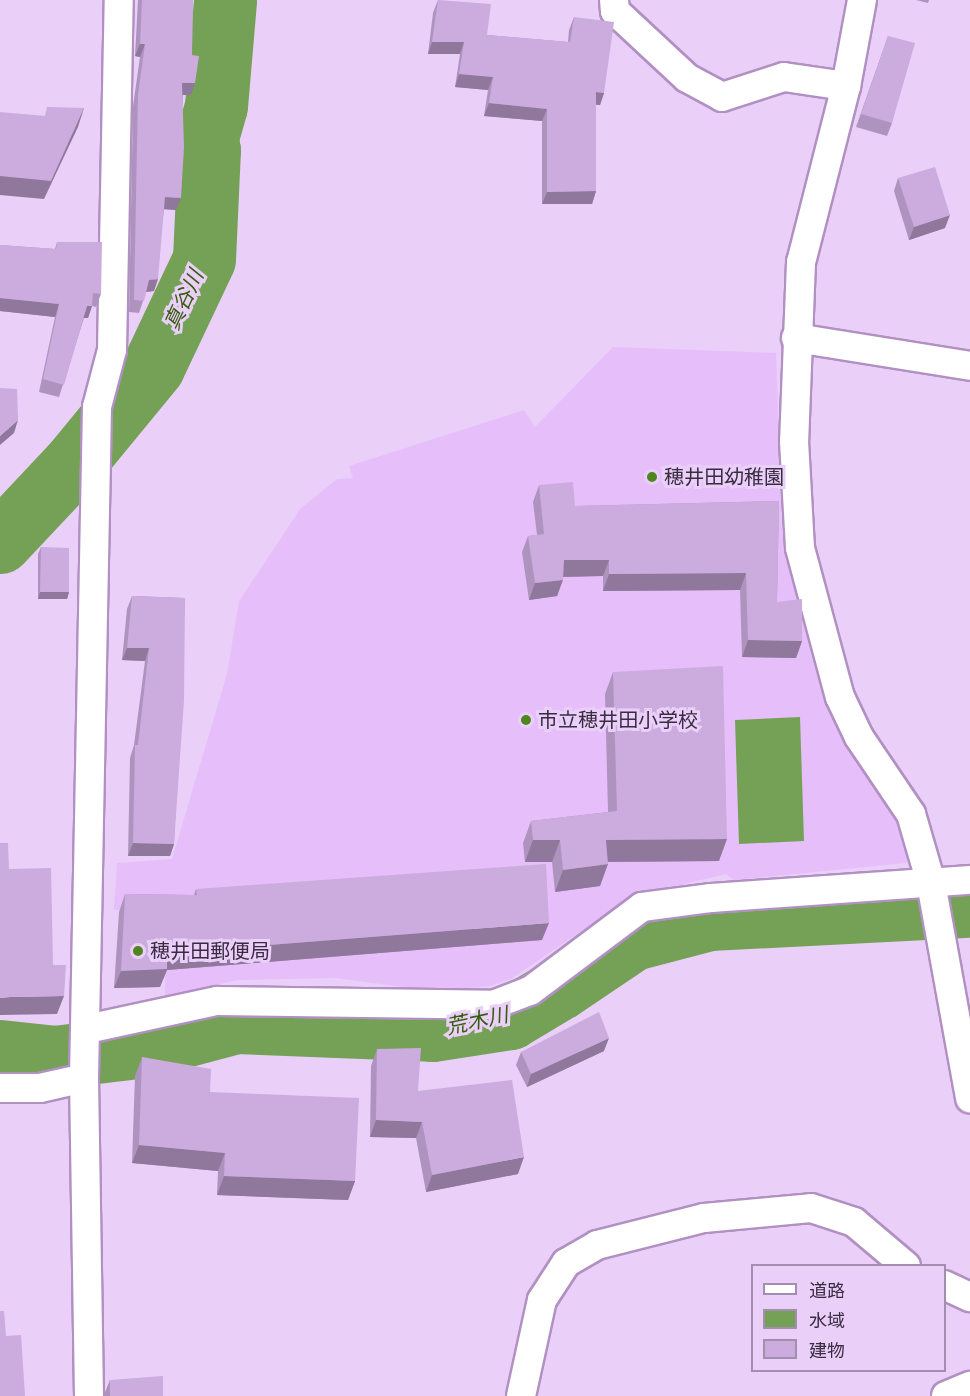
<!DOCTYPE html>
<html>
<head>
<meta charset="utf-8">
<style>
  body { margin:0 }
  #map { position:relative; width:970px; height:1396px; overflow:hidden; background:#eacff9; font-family:Roboto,"Noto Sans JP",sans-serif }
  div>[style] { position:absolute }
  .built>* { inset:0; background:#e6bffa }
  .water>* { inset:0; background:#74a155 }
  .river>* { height:63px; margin:-31.5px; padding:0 31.5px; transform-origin:31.5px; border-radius:31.5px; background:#74a155 }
  .roads { filter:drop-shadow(2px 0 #b190c2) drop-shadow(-2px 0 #b190c2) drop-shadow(0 2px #b190c2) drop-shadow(0 -2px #b190c2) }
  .street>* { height:28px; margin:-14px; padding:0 14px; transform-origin:14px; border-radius:14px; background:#fff }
  .wall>* { inset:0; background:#af93bf }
  .shaded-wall>* { inset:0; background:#8f789b }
  .building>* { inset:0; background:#ccabde }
  .dots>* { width:16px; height:16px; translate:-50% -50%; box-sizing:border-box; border:3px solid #eacff9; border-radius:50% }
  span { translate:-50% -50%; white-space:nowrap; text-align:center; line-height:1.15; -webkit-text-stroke:6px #eacff9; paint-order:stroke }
  .poi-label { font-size:20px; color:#392c41 }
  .left { translate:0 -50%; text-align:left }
  .water-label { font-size:21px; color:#345d0c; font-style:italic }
  .legend { position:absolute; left:751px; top:1264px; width:195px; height:108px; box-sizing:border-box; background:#eacff9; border:2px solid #a38eaf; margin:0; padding:8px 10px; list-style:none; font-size:18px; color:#392c41 }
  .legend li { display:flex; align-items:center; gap:12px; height:30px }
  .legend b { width:30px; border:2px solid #a38eaf }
</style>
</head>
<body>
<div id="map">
  <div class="built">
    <div style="clip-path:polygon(613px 347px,776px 353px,782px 527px,797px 595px,850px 749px,895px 808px,908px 857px,906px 863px,734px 880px,726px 874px,631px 897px,511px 979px,490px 986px,434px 991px,335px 978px,238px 980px,165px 996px,166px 910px,114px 910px,117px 863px,172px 859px,227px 674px,239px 601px,300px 509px,337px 479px,353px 478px,349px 466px,524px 410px,535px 427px)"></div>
  </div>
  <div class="water">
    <div style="clip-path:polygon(800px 717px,804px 841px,739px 844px,735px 720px)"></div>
  </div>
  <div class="river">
    <div style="left:0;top:542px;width:110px;rotate:-46.8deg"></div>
    <div style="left:75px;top:462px;width:123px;rotate:-50.6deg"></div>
    <div style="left:153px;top:367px;width:119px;rotate:-64.7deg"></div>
    <div style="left:204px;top:259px;width:109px;rotate:-87.4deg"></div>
    <div style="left:209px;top:150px;width:9px;rotate:-108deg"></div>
    <div style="left:206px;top:141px;width:36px;rotate:-74deg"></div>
    <div style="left:216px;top:106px;width:106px;rotate:-85.1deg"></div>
    <div style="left:0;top:1051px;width:54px;rotate:6.3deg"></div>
    <div style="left:54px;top:1057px;width:93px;rotate:-6.8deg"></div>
    <div style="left:146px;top:1046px;width:93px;rotate:-14.9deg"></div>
    <div style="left:236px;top:1022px;width:196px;rotate:2.3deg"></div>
    <div style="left:432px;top:1030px;width:79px;rotate:-8.7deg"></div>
    <div style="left:510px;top:1018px;width:58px;rotate:-31deg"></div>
    <div style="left:560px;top:988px;width:88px;rotate:-33.9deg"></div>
    <div style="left:633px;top:939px;width:79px;rotate:-14.7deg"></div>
    <div style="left:709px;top:919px;width:261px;rotate:-2.9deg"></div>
  </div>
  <div class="roads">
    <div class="street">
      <div style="left:614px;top:0;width:11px;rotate:85deg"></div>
      <div style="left:615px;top:11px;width:98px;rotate:42.9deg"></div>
      <div style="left:687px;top:78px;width:40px;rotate:28deg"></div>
      <div style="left:722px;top:97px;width:65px;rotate:-17.9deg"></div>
      <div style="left:784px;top:77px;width:63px;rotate:8.3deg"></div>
      <div style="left:862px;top:0;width:87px;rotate:100.5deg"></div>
      <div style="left:846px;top:86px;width:182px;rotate:104.3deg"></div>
      <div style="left:801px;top:262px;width:179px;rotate:92.2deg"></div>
      <div style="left:794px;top:441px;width:107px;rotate:86.8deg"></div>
      <div style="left:800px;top:548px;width:154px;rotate:75deg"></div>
      <div style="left:840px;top:697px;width:44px;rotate:64.6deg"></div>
      <div style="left:859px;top:737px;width:93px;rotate:56deg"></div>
      <div style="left:911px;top:814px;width:72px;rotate:73.8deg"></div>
      <div style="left:931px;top:883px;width:219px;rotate:79.7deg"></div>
      <div style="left:796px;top:338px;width:176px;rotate:9.1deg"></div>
      <div style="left:87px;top:1029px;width:133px;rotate:-12.2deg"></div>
      <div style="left:217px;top:1001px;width:276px;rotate:0.8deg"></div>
      <div style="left:493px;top:1005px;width:40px;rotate:-21deg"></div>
      <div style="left:530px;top:991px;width:140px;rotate:-36.9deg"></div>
      <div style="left:642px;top:907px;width:70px;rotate:-7.4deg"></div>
      <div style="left:711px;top:898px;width:260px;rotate:-4deg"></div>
      <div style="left:0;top:1088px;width:40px"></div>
      <div style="left:40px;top:1088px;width:45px;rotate:-12.8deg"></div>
      <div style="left:944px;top:1285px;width:29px;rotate:25deg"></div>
      <div style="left:89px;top:1396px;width:318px;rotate:-90.9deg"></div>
      <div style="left:84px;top:1078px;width:671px;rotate:-88.89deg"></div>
      <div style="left:97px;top:407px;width:59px;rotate:-75.3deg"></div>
      <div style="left:112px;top:350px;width:350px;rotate:-88.9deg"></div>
      <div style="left:521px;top:1396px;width:98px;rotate:-77.7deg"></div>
      <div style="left:542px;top:1300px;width:44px;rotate:-57deg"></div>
      <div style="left:566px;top:1263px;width:36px;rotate:-30deg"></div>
      <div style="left:597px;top:1245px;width:110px;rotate:-14.2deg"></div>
      <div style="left:704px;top:1218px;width:107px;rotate:-5.3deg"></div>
      <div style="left:811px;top:1208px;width:45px;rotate:18deg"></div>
      <div style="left:854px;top:1222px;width:68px;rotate:40.2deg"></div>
      <div style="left:946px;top:1396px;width:26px;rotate:-23deg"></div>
    </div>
  </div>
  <div class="wall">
    <div style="clip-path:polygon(138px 0,193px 0,191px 95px,183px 95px,176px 210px,164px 209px,154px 291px,146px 292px,139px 313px,129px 312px,133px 106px,140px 57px,135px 56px)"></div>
    <div style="clip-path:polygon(438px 0,487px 35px,568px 42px,569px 30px,574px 17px,604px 93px,600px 105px,596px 105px,596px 191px,592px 204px,542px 204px,542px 121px,484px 116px,488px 90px,455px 87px,460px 54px,428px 54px,433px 13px)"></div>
    <div style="clip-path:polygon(916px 0,929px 0,928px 3px)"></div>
    <div style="clip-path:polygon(888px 36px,892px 123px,887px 136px,856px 127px)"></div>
    <div style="clip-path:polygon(898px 178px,945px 228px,909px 240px,894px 191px)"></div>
    <div style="clip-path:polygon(57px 242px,101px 294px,96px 307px,92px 306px,88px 318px,84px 318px,59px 397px,39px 392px,55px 317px,0 311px,0 245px,55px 249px)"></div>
    <div style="clip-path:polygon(539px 485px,575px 506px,779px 501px,777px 602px,802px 641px,796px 658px,742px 657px,740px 590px,603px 591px,603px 576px,563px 577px,557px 596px,529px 600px,522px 552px,528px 536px,537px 535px,533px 502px)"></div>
    <div style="clip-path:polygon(41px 547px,69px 592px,67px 599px,38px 599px,38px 554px)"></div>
    <div style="clip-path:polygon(132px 596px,185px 598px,174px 844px,170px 856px,128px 856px,130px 758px,134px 745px,145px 661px,122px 660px,127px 609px)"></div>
    <div style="clip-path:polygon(613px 672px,719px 861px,608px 862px,600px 886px,555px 892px,552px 862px,525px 862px,523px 843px,531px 821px,608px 812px,605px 694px)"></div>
    <div style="clip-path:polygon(196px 889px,542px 940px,167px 970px,160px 987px,114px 988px,119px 912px,125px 894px,194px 895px)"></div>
    <div style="clip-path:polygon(377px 1049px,418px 1091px,518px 1174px,426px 1192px,416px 1138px,370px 1137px,371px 1066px)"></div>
    <div style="clip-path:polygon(604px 1051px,527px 1087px,516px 1065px,521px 1052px)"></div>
    <div style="clip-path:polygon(142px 1057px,210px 1092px,355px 1181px,348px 1200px,217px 1195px,218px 1171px,132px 1163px,135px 1076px)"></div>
    <div style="clip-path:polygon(110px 1380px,163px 1396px,105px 1396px,105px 1392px)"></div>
  </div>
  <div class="shaded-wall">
    <div style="clip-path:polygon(432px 42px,464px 42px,460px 54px,428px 54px)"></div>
    <div style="clip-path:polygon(140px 44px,145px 44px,140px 57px,135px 56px)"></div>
    <div style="clip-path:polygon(459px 74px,493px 77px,488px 90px,455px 87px)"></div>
    <div style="clip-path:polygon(182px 83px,195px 83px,191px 95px,178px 95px)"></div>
    <div style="clip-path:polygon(596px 92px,604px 93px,600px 105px,591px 104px)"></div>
    <div style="clip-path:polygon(489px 103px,547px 109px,542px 121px,484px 116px)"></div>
    <div style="clip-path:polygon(84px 108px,78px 127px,44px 199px,0 195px,0 176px)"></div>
    <div style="clip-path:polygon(596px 191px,592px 204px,542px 204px,547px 192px)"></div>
    <div style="clip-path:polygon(165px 197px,181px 198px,176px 210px,161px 209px)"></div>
    <div style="clip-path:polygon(950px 215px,945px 228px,909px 240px,914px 227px)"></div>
    <div style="clip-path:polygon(158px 279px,154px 291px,145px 292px,149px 280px)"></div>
    <div style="clip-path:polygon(0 298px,59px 304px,55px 317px,0 311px)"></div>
    <div style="clip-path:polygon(87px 306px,92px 306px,88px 318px,83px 318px)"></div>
    <div style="clip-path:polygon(18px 420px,14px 433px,0 445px,0 436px)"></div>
    <div style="clip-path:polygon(564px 560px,609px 560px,603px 576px,558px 577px)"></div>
    <div style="clip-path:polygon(746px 573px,740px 590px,603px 591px,609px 574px)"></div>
    <div style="clip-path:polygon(563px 580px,557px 596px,529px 600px,535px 583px)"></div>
    <div style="clip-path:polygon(40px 592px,69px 592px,67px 599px,38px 599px)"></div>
    <div style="clip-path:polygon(748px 640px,802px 641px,796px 658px,742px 657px)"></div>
    <div style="clip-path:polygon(127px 648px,149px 648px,145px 661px,122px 660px)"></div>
    <div style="clip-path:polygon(727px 839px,719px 861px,598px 862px,606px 840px)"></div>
    <div style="clip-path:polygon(533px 840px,560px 840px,552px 862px,525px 862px)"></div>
    <div style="clip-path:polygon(133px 843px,174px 844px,170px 856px,128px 856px)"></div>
    <div style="clip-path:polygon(608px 864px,600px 886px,555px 892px,563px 870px)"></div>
    <div style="clip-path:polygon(549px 923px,542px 940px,167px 970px,160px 987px,114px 988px,121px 971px,167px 953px)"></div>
    <div style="clip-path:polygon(64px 996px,57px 1014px,0 1015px,0 998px,10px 997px)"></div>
    <div style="clip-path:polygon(609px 1038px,604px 1051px,527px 1087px,531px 1074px)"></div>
    <div style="clip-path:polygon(376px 1120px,422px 1122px,416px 1138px,370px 1137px)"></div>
    <div style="clip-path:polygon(139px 1145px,225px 1153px,218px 1171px,132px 1163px)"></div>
    <div style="clip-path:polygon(524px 1157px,518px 1174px,426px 1192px,432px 1175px)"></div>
    <div style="clip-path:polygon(224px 1176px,355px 1181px,348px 1200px,217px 1195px)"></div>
  </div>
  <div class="building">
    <div style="clip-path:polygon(142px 0,193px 0,192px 55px,199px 56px,195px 83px,182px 83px,184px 147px,181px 198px,165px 197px,158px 279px,149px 280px,144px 301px,134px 300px,138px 94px,145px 44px,140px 44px)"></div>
    <div style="clip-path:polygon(438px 0,491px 4px,487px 35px,570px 42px,574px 17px,614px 22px,604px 93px,596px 92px,596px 191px,547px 192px,547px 109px,489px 103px,493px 77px,459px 74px,464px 42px,432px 42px)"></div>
    <div style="clip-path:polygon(888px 36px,915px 43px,892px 123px,861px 114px)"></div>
    <div style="clip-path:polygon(47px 107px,84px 108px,51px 181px,0 176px,0 112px,45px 116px)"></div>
    <div style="clip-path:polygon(935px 167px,950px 215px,914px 227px,898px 178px)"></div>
    <div style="clip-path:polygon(57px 242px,102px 242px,101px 294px,93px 293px,92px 306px,87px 306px,64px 385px,43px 379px,59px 304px,0 298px,0 245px,56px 249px)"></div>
    <div style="clip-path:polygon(0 388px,17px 389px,18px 420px,0 436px)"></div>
    <div style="clip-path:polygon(573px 482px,575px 506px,779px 501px,777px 602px,802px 599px,802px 641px,748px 640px,746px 573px,609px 574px,609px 560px,564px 560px,563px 580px,535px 583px,528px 536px,544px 534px,539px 485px)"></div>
    <div style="clip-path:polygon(41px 547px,69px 548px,69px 592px,40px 592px)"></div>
    <div style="clip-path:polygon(132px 596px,185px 598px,184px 700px,174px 844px,133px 843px,135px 745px,138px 745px,149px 648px,127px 648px)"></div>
    <div style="clip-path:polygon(723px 666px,727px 839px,606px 840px,608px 864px,563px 870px,560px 840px,533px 840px,531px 821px,617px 811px,613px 672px)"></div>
    <div style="clip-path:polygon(0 843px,8px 843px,9px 869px,51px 868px,53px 965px,66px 965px,64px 996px,10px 997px,0 998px)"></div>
    <div style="clip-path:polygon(546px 864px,549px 923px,167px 953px,167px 969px,121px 971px,125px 894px,197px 895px,196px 889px)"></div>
    <div style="clip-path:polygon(599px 1012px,609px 1038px,531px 1074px,521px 1052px)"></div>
    <div style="clip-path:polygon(421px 1048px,418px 1091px,512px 1080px,524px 1157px,432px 1175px,422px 1122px,376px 1120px,377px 1049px)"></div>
    <div style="clip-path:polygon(142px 1057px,211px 1069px,210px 1092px,359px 1098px,355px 1181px,224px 1176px,225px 1153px,139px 1145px)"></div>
    <div style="clip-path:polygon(0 1311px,4px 1311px,6px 1336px,21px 1335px,25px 1396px,0 1396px)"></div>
    <div style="clip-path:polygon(163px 1376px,163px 1396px,110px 1396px,110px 1380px)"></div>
  </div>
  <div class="dots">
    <div style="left:652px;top:477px;background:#4f851e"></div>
    <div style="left:526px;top:720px;background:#4f851e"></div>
    <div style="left:138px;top:951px;background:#4f851e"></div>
  </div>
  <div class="poi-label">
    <span class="left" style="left:664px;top:477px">穂井田幼稚園</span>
    <span class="left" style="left:538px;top:720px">市立穂井田小学校</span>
    <span class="left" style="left:150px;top:951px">穂井田郵便局</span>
  </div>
  <div class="water-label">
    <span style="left:184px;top:300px;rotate:-65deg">真谷川</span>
    <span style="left:477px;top:1021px;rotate:-12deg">荒木川</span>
  </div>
  <ul class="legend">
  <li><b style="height:8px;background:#fff"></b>道路</li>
  <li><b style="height:16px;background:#74a155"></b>水域</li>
  <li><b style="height:16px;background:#ccabde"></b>建物</li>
  </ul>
</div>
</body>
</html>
